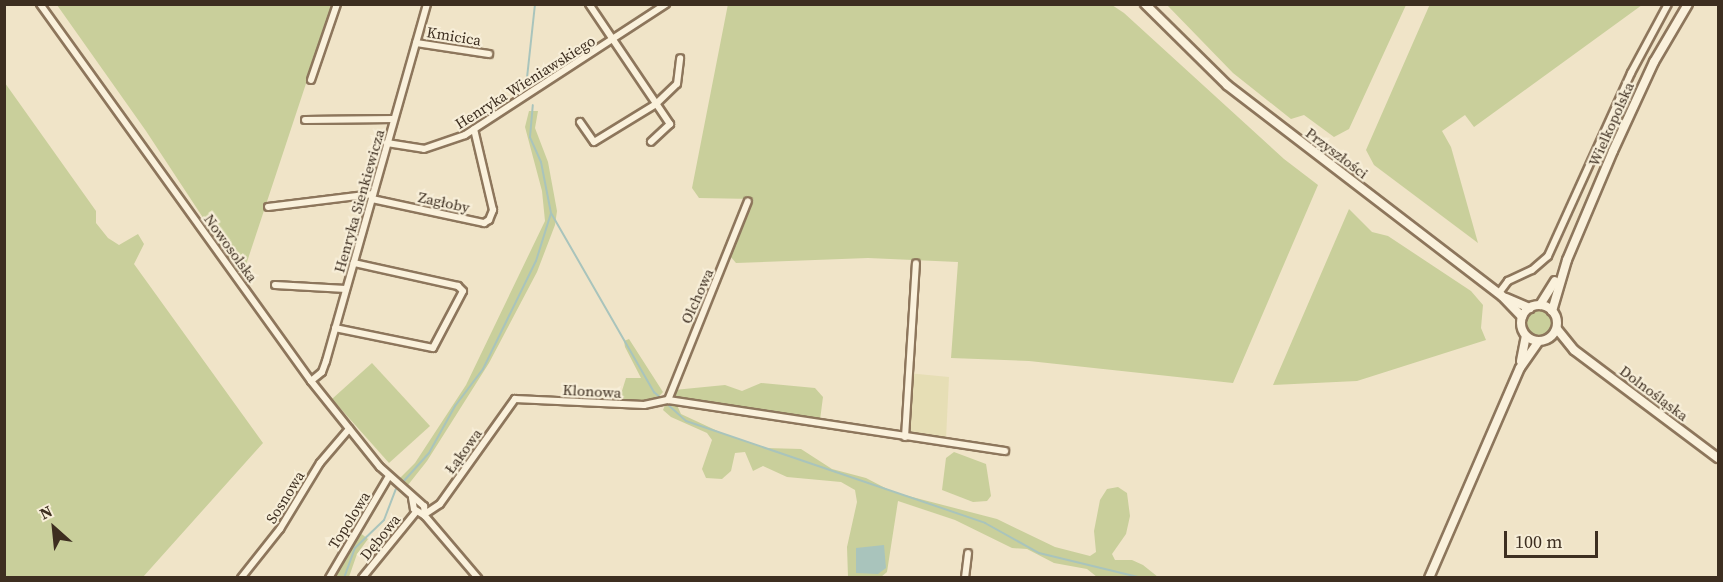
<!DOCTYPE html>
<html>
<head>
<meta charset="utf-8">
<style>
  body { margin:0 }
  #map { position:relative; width:1723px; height:582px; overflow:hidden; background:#f0e4c8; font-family:"Source Serif 4",serif }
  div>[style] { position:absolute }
  .farmland>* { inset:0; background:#e6deb5 }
  .green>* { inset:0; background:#c9cf9b }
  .round { border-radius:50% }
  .water>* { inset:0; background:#a9c4bc }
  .stream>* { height:2px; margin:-1px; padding:0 1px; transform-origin:1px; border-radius:1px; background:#a9c4bc }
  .roads { filter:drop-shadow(2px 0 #8d765c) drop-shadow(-2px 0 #8d765c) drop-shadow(0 2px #8d765c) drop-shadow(0 -2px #8d765c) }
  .minor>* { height:6px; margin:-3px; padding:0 3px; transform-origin:3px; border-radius:3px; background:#faf1dc }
  .tertiary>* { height:8px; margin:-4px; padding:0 4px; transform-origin:4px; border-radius:4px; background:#faf1dc }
  .secondary>* { height:8px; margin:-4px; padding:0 4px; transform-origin:4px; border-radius:4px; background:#faf1dc }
  .secondary>.ring { margin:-4px; padding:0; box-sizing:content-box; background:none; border:8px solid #faf1dc; border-radius:50% }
  span { translate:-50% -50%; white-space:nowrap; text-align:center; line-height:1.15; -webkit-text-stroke:4.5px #f7eed8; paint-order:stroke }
  .street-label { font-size:15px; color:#3d2e20 }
  .frame { position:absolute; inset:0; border:6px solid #3d2e20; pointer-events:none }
  .north { position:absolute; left:24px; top:498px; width:60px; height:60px; -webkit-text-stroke:4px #f7eed8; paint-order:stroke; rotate:333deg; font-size:16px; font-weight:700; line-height:24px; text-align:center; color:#3d2e20 }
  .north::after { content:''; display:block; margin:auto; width:21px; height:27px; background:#3d2e20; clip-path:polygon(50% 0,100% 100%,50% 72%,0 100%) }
  .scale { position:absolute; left:1504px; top:531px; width:94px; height:27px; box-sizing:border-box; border:3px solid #3d2e20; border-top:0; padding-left:8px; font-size:18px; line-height:21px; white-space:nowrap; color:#3d2e20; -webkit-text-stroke:4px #f7eed8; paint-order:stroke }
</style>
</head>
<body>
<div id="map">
  <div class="farmland">
    <div style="clip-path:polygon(907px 373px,949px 377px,946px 439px,902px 433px)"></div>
  </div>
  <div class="green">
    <div style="clip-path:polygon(728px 4px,1112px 5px,1124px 13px,1284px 159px,1318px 185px,1233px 383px,1029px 361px,951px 358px,958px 262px,868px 258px,736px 263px,730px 256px,753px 199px,699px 198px,692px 188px)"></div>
    <div style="clip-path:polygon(1430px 4px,1642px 5px,1474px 127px,1465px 115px,1442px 131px,1451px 147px,1478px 243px,1374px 165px,1366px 150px)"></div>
    <div style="clip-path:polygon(57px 5px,332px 5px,242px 277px,146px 131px)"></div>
    <div style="clip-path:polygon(1167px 5px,1406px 5px,1349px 129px,1334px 137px,1304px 115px,1291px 119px,1233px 73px)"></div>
    <div style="clip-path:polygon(5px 83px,96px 211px,96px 223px,108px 238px,119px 245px,138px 234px,144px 244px,134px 264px,263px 443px,143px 577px,5px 577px)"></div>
    <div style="clip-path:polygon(529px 111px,538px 111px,535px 128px,548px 162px,557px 211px,555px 225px,537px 272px,489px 363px,427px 461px,408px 485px,400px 478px,415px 463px,466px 385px,545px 221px,542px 191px,525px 127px)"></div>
    <div style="clip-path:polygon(1349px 209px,1372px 232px,1388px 236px,1471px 291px,1483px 305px,1481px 328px,1486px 340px,1357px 381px,1273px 385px)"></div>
    <div class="round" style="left:1527px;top:311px;width:24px;height:24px"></div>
    <div style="clip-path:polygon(629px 339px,663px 392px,654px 402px,624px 400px,621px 394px,626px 378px,641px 378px,625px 347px,624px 341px)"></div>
    <div style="clip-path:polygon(372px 363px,430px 426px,389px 463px,332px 399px)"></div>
    <div style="clip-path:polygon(761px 383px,815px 388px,823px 397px,820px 420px,674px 396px,674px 390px,725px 385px,742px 391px)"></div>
    <div style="clip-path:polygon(666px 403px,676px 403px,681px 414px,724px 434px,766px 448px,801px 449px,832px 469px,866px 478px,893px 492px,997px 519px,1055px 547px,1090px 556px,1096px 552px,1094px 531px,1100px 500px,1107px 489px,1118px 487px,1127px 493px,1130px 516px,1126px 534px,1112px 554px,1115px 560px,1132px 560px,1143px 565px,1158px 577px,1097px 577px,1087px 569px,1054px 563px,1027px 549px,1012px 548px,955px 520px,898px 501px,887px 572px,881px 577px,848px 577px,847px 547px,857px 502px,855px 490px,841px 482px,787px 477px,763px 466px,753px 471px,745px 452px,735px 453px,731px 471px,722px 479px,706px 478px,702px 469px,712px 440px,707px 433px,671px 417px,663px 410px)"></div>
    <div style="clip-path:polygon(954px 452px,986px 464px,991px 496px,987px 501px,973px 502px,942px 490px,946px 458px)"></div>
    <div style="clip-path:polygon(359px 532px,368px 539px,357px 554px,349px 577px,334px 578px)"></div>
  </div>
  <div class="water">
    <div style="clip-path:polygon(884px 545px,886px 568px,878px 574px,856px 573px,856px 548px)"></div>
  </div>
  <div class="stream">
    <div style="left:526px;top:87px;width:83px;rotate:-83.8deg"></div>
    <div style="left:551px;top:213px;width:207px;rotate:60.1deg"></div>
    <div style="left:654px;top:392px;width:43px;rotate:42.2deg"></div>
    <div style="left:686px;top:421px;width:316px;rotate:18.8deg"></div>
    <div style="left:985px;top:523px;width:62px;rotate:29.1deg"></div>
    <div style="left:1039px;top:553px;width:106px;rotate:13.6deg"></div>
    <div style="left:402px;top:483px;width:40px;rotate:-48deg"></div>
    <div style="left:429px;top:453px;width:54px;rotate:-61deg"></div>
    <div style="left:455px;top:406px;width:46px;rotate:-52.9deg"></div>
    <div style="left:483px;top:369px;width:120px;rotate:-63.9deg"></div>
    <div style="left:536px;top:261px;width:50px;rotate:-72.6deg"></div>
    <div style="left:551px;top:213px;width:52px;rotate:-101.1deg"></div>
    <div style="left:541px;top:162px;width:27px;rotate:-114deg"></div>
    <div style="left:530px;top:137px;width:32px;rotate:-85deg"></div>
    <div style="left:344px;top:578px;width:32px;rotate:-70deg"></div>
    <div style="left:355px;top:548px;width:40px;rotate:-44deg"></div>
    <div style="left:384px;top:520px;width:33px;rotate:-69deg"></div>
  </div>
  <div class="roads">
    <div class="minor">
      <div style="left:40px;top:4px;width:464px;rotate:54.3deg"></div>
      <div style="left:311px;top:381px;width:110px;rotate:51.3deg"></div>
      <div style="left:380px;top:467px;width:59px;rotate:41.6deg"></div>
      <div style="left:424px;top:506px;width:10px;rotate:84deg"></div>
      <div style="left:589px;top:4px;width:145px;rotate:56deg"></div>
      <div style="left:670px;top:124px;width:26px;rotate:137deg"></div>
      <div style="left:416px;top:43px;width:74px;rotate:8.6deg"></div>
      <div style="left:311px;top:80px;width:80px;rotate:-71.1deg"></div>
      <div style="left:305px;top:120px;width:89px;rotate:-0.6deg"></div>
      <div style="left:580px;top:122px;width:24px;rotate:55deg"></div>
      <div style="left:594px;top:142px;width:73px;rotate:-31.5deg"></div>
      <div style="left:656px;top:104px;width:29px;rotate:-44deg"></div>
      <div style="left:677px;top:84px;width:26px;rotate:-83deg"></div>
      <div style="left:387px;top:143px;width:37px;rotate:9deg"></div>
      <div style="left:424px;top:149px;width:43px;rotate:-18.9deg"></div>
      <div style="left:465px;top:135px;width:240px;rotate:-33.1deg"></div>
      <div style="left:372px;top:199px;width:115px;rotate:12.1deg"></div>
      <div style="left:484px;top:223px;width:6px;rotate:-31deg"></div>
      <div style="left:489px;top:220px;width:11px;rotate:-68deg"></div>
      <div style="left:493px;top:210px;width:83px;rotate:-103.2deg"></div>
      <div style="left:268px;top:207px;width:106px;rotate:-7.1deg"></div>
      <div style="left:275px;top:285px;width:71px;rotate:3.2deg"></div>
      <div style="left:1499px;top:293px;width:15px;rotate:-53deg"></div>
      <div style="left:1508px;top:281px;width:26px;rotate:-25deg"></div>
      <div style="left:1532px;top:270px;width:21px;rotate:-41deg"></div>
      <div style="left:1548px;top:256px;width:201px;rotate:-65.6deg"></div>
      <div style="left:1631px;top:73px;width:78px;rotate:-61.8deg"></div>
      <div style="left:335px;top:328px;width:100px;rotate:11.5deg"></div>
      <div style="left:433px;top:348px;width:64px;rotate:-62.2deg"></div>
      <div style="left:463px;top:291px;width:7px;rotate:-135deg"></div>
      <div style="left:458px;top:286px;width:107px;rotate:-167.5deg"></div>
      <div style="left:311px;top:381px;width:14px;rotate:-39deg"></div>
      <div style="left:322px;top:372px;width:12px;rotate:-70deg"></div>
      <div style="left:326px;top:361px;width:371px;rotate:-74.2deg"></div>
      <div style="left:668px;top:400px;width:341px;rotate:8.6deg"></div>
      <div style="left:668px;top:400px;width:214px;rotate:-68.1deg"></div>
      <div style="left:905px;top:437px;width:174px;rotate:-86.4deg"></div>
      <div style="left:412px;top:498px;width:11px;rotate:80deg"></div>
      <div style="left:414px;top:509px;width:13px;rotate:32deg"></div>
      <div style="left:425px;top:516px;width:82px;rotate:49.5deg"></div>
      <div style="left:428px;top:512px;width:14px;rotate:-34deg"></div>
      <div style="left:440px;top:504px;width:129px;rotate:-54.5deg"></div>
      <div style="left:515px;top:399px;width:129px;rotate:2.7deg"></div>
      <div style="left:644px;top:405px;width:25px;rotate:-12deg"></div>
      <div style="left:241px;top:578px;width:63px;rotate:-51.5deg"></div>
      <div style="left:280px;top:529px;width:77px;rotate:-58.8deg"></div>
      <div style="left:320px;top:463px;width:45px;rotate:-49.5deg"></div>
      <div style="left:329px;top:578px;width:118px;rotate:-59.5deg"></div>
      <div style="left:362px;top:578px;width:85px;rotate:-50.7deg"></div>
      <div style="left:965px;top:578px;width:25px;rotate:-83deg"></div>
    </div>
    <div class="tertiary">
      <div style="left:1145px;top:4px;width:115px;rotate:44.6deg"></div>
      <div style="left:1227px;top:85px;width:347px;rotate:37.5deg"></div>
      <div style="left:1502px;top:296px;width:29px;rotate:46deg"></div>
      <div style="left:1506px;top:298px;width:26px;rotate:23deg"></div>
    </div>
    <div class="secondary">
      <div class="ring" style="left:1521px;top:305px;width:28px;height:28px"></div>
      <div style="left:1540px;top:305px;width:28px;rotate:-58deg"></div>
      <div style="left:1552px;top:311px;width:53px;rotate:-73.6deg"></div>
      <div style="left:1567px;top:260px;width:118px;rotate:-67.1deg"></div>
      <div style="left:1613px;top:151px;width:98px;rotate:-65.3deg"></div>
      <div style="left:1654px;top:62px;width:67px;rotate:-59.6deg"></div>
      <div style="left:1557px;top:329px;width:27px;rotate:51deg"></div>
      <div style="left:1574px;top:350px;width:180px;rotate:36.9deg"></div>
      <div style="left:1521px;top:361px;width:25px;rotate:-79deg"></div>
      <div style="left:1429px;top:578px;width:229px;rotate:-66.6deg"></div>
      <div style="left:1520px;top:368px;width:32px;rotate:-55deg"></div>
    </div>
  </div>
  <div class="street-label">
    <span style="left:454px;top:36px;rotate:9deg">Kmicica</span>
    <span style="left:525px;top:82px;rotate:-32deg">Henryka Wieniawskiego</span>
    <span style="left:1611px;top:124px;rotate:-66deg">Wielkopolska</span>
    <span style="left:1337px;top:153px;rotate:37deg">Przyszłości</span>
    <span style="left:359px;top:201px;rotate:-74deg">Henryka Sienkiewicza</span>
    <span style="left:444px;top:202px;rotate:12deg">Zagłoby</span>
    <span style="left:231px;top:248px;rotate:54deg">Nowosolska</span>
    <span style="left:697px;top:296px;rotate:-66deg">Olchowa</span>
    <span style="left:592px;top:391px;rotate:3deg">Klonowa</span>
    <span style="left:1654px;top:393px;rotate:37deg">Dolnośląska</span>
    <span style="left:463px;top:451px;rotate:-54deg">Łąkowa</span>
    <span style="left:285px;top:497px;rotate:-58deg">Sosnowa</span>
    <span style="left:349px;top:520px;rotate:-58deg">Topolowa</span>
    <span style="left:380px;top:537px;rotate:-51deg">Dębowa</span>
  </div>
  <div class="frame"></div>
  <div class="north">N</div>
  <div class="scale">100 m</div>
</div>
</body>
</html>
